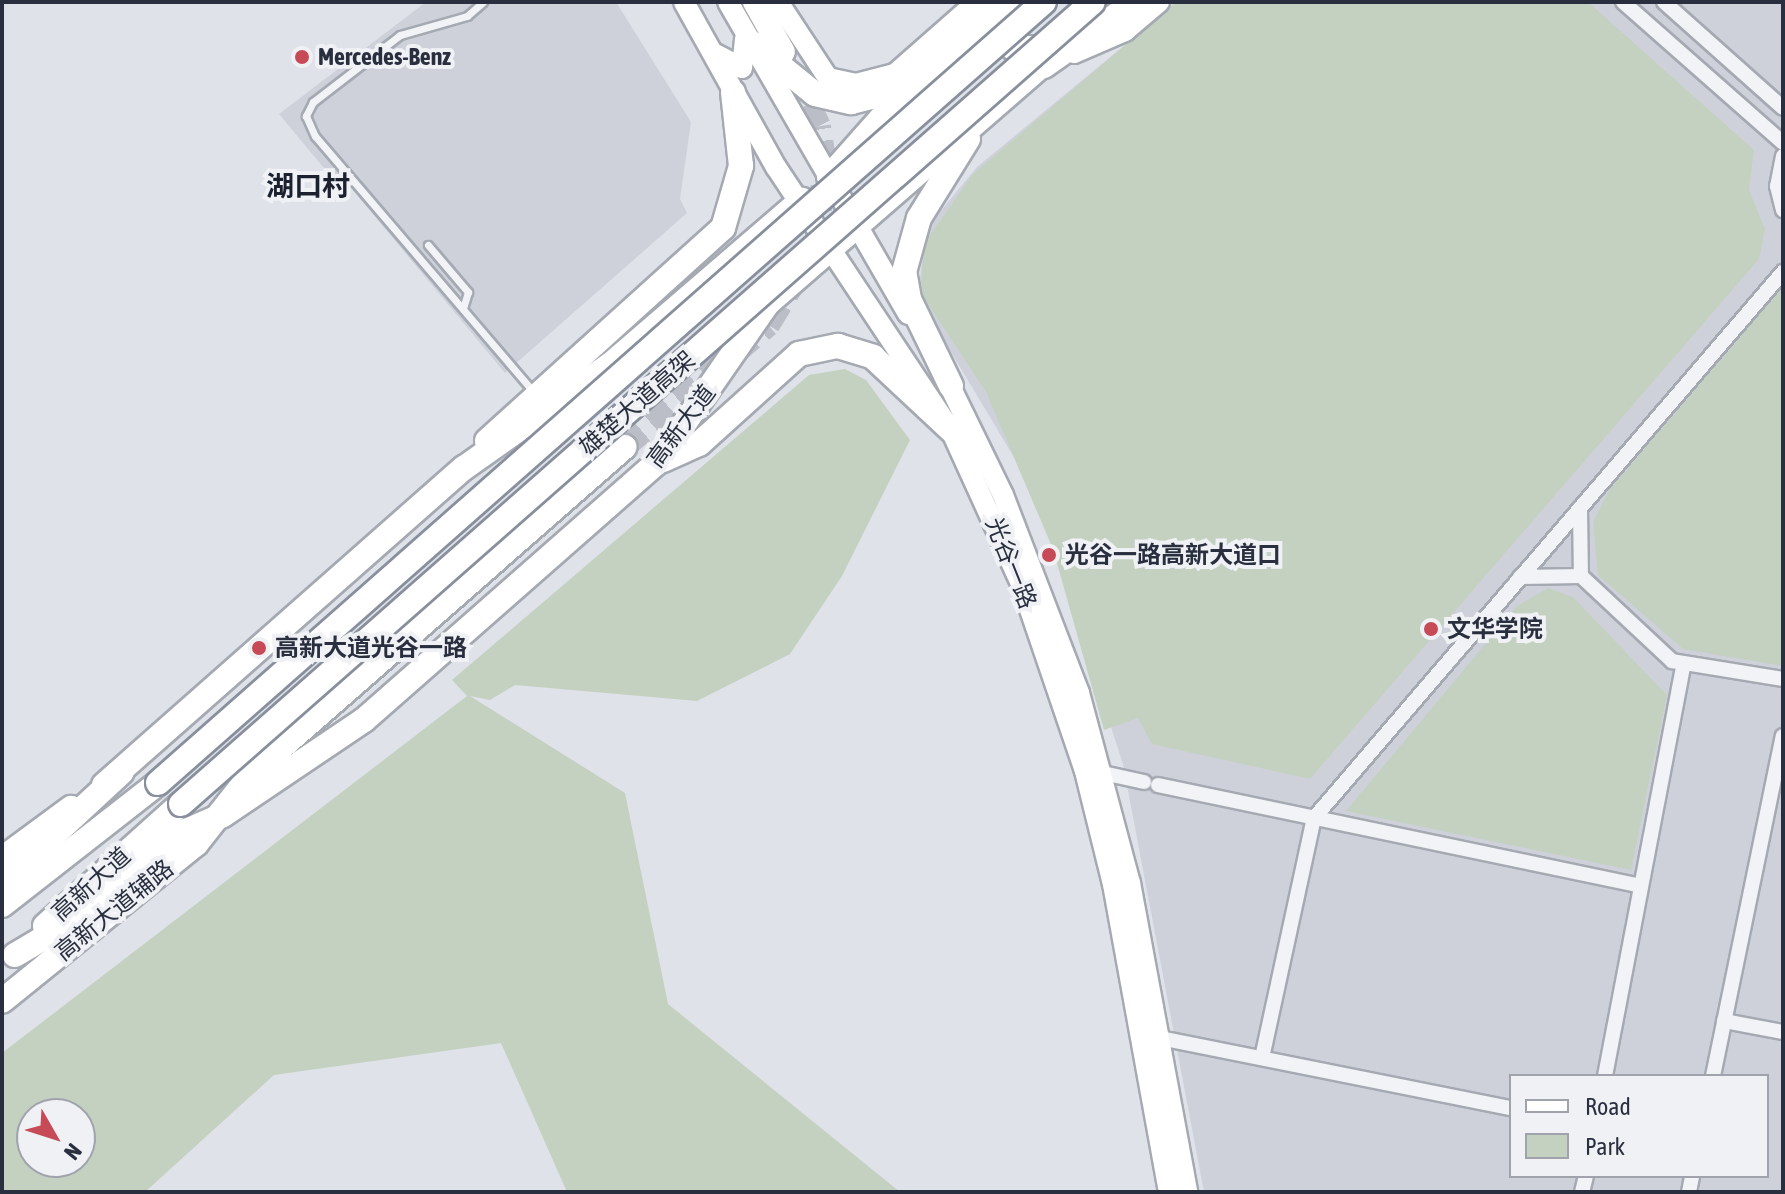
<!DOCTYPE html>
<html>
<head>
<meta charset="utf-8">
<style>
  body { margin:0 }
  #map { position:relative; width:1785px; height:1194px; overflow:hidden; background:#dfe2e8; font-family:"Asap Condensed","Noto Sans SC",sans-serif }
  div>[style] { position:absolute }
  .built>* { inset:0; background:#ced1da }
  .green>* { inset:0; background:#c4d1c1 }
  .primary-tunnel>* { height:24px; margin-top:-12px; transform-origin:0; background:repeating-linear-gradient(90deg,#bbbec6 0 24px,transparent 0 36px) }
  .roads { filter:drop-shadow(2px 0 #a5a9b2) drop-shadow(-2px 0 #a5a9b2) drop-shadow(0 2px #a5a9b2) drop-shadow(0 -2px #a5a9b2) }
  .service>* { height:7px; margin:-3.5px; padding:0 3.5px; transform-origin:3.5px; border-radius:3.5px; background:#f2f3f6 }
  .minor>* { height:14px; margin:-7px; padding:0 7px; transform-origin:7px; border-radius:7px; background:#f2f3f6 }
  .secondary>* { height:20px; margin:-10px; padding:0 10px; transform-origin:10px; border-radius:10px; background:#fff }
  .primary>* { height:24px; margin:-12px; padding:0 12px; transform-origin:12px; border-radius:12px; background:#fff }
  .trunk>* { height:24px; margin:-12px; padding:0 12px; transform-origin:12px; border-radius:12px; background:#fff }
  .bridges { filter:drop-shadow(2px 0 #888f9d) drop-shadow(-2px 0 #888f9d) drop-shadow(0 2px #888f9d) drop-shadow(0 -2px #888f9d) }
  .trunk-bridge>* { height:24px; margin:-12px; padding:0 12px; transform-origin:12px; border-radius:12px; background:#fff }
  .dots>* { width:22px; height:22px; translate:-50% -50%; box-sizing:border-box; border:4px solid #eff1f5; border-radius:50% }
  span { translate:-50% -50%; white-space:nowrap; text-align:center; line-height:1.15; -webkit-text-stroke:8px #eff1f5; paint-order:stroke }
  .poi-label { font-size:24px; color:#292f3e; font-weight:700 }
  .left { translate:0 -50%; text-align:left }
  .street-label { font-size:24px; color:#292f3e }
  .quarter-label { font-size:28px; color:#1b212f; font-weight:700 }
  .frame { position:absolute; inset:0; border:4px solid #292f3e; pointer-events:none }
  .legend { position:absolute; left:1509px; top:1074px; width:260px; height:104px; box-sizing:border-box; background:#eff1f5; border:2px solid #a0a3ac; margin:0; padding:10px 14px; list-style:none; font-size:24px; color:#292f3e }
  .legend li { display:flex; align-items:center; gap:16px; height:40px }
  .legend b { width:40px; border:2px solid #a0a3ac }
  .north { position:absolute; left:16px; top:1098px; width:80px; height:80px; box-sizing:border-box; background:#eff1f5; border:2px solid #a0a3ac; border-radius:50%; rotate:129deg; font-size:22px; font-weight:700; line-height:32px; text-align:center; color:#292f3e }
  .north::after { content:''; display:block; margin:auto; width:28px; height:36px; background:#c64b56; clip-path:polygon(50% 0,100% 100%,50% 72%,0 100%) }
</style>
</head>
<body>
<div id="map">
  <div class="built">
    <div style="clip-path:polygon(426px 2px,616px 2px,691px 122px,680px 199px,687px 213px,505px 373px,343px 178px,328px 173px,279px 114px)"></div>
    <div style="clip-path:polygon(evenodd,1177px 2px,1783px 2px,1783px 1192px,1204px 1192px,1123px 764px,1036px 494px,918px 297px,925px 230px,977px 167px,1177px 2px,1511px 1076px,1767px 1076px,1767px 1176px,1511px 1176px,1511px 1076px)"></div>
  </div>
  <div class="green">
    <div style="clip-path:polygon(1176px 2px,1588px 2px,1754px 150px,1749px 190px,1765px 229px,1759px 259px,1310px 779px,1152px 744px,1138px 718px,1104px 730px,1053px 549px,986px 392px,920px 292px,925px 242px,973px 174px)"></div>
    <div style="clip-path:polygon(1783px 287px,1783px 666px,1683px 649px,1598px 575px,1593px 522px,1610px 489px)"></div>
    <div style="clip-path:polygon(evenodd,845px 369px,866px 380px,910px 440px,842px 576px,790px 654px,697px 701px,515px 685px,490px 700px,470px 696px,625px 793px,668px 1004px,900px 1192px,567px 1192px,501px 1043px,274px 1075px,145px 1192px,2px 1192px,2px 1053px,467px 696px,452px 680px,809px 375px,845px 369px,80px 1114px,80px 1162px,32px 1162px,32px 1114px,80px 1114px)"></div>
    <div style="clip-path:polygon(1548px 588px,1573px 597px,1667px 695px,1631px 870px,1346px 811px,1517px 606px)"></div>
  </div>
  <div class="primary-tunnel">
    <div style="left:624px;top:447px;width:189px;rotate:-40.3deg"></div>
    <div style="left:768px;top:325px;width:92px;rotate:-58.7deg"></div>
    <div style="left:816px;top:246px;width:81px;rotate:-83.7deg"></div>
    <div style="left:825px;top:165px;width:39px;rotate:-99deg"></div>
    <div style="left:819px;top:126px;width:55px;rotate:-116.1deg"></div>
  </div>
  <div class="roads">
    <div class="service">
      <div style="left:483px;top:2px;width:21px;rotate:139deg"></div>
      <div style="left:467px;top:16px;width:70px;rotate:164.2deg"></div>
      <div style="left:400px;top:35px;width:110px;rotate:142.4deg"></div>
      <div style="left:313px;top:102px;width:16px;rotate:117deg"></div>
      <div style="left:306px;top:116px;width:22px;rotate:66deg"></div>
      <div style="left:315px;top:136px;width:335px;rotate:49.5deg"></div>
      <div style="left:428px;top:245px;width:62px;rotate:49.6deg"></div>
      <div style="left:468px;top:292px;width:17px;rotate:107deg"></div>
    </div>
    <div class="minor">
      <div style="left:1623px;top:2px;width:213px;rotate:41.4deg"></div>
      <div style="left:1664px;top:2px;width:159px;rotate:41.7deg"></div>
      <div style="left:1783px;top:156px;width:31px;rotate:101deg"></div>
      <div style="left:1777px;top:186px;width:25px;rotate:76deg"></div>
      <div style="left:1580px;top:508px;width:68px;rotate:89.2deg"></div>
      <div style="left:1520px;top:577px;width:61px;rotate:-0.9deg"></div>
      <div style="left:1581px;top:576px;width:125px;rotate:43deg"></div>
      <div style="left:1672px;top:661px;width:112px;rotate:9.2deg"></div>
      <div style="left:1103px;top:773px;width:42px;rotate:12.4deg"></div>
      <div style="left:1158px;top:785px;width:493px;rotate:11.8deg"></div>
      <div style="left:1724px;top:1021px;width:60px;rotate:10.6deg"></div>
      <div style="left:1160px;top:1038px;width:358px;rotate:11.3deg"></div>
      <div style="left:1262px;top:1058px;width:246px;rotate:-77.8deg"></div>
      <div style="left:1314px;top:818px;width:720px;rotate:-49.34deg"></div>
      <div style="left:1605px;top:1076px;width:420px;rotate:-79.2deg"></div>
      <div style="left:1713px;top:1076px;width:347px;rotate:-78.4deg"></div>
      <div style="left:1582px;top:1192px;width:16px;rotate:-76deg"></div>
      <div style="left:1689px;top:1192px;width:16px;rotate:-79deg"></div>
    </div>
    <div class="secondary">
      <div style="left:684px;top:2px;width:189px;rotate:60.9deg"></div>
      <div style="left:776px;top:167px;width:316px;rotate:56.4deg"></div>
      <div style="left:951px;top:430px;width:171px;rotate:65.5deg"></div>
      <div style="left:1022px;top:586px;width:195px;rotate:71.2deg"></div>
      <div style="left:1085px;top:771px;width:116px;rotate:76.1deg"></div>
      <div style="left:1113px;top:884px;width:313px;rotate:79.7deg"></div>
      <div style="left:728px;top:2px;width:360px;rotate:60deg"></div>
      <div style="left:778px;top:2px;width:91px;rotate:56.7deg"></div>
      <div style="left:828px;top:78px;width:29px;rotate:12deg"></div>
      <div style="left:856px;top:84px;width:40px;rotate:-14.4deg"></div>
      <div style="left:895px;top:74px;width:109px;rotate:-41.3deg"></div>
      <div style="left:1074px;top:53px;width:56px;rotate:-23.3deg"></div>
      <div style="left:1125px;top:31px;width:45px;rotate:-40.5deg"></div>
      <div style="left:715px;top:54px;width:30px;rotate:27deg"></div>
      <div style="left:742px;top:68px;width:30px;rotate:-84deg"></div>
      <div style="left:943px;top:372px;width:137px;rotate:64deg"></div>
      <div style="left:1003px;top:495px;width:212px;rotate:69deg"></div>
      <div style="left:1079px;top:693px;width:197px;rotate:75deg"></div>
      <div style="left:1130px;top:883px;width:314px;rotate:79.5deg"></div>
    </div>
    <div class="primary">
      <div style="left:755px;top:2px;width:57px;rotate:60.8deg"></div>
      <div style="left:1016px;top:16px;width:32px;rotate:95deg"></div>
      <div style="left:1013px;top:48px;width:38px"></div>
      <div style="left:951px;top:386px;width:97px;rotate:-115.8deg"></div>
      <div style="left:909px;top:299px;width:27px;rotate:-100deg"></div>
      <div style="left:904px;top:272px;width:56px;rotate:-74.5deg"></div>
      <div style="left:919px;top:218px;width:93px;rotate:-58.2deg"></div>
      <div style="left:487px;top:441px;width:318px;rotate:-42.1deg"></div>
      <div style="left:723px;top:228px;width:65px;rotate:-73.8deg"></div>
      <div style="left:741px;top:166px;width:74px;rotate:-96.2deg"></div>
      <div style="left:663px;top:460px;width:39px;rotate:-24deg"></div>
      <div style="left:699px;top:444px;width:135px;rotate:-42deg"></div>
      <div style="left:799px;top:354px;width:40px;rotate:-12deg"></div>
      <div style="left:838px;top:346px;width:37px;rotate:17deg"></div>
      <div style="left:873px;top:357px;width:107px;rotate:43.1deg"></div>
      <div style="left:104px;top:785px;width:480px;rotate:-41.4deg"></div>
      <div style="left:464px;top:468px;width:180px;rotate:-35.3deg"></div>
      <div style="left:611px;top:364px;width:252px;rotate:-40.7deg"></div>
      <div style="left:223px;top:815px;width:170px;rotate:-34deg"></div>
      <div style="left:364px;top:720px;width:390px;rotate:-41.3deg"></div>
      <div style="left:657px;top:463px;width:193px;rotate:-55.3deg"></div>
      <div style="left:767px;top:304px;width:384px;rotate:-41deg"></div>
      <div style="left:2px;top:859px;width:86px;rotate:-36.5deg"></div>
      <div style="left:2px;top:1001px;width:250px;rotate:-39deg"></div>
      <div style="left:196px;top:844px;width:90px;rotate:-51.7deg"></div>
      <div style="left:252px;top:773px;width:495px;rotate:-41.2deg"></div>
    </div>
    <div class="trunk">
      <div style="left:752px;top:43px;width:81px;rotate:39deg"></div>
      <div style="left:815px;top:94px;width:37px;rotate:13deg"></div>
      <div style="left:851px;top:102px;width:58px;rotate:-14deg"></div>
      <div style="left:1044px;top:66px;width:111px;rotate:-35.1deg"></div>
      <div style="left:829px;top:177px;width:120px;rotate:-48.4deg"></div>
      <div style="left:909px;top:87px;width:128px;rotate:-41.5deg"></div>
      <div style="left:2px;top:883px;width:163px;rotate:-42.8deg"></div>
      <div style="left:2px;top:905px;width:198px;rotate:-38deg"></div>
      <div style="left:45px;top:926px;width:183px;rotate:-41.9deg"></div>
      <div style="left:15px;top:955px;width:86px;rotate:-30.7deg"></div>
      <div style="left:89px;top:911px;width:126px;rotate:-39.5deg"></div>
      <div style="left:186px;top:831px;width:40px;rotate:-23.4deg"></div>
    </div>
  </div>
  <div class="bridges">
    <div class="trunk-bridge">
      <div style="left:158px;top:783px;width:1181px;rotate:-41.4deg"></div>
      <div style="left:181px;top:804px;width:1214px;rotate:-41.33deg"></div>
    </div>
  </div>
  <div class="dots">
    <div style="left:302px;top:57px;background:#c64b56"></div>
    <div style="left:1049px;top:555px;background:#c64b56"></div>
    <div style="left:1431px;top:629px;background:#c64b56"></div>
    <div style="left:259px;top:648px;background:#c64b56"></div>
  </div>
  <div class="poi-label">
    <span class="left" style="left:318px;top:57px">Mercedes-Benz</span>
    <span class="left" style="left:1065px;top:555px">光谷一路高新大道口</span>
    <span class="left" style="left:1447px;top:629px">文华学院</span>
    <span class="left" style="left:275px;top:648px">高新大道光谷一路</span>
  </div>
  <div class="street-label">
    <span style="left:637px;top:403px;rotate:-41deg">雄楚大道高架</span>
    <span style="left:681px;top:426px;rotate:-53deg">高新大道</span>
    <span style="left:1011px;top:563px;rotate:68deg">光谷一路</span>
    <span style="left:91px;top:884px;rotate:-42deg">高新大道</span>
    <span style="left:114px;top:910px;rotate:-39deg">高新大道辅路</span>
  </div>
  <div class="quarter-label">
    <span style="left:308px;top:186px">湖口村</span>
  </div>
  <div class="frame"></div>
  <ul class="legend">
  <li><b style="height:10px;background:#fff"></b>Road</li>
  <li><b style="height:22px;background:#c4d1c1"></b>Park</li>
  </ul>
  <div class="north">N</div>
</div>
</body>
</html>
